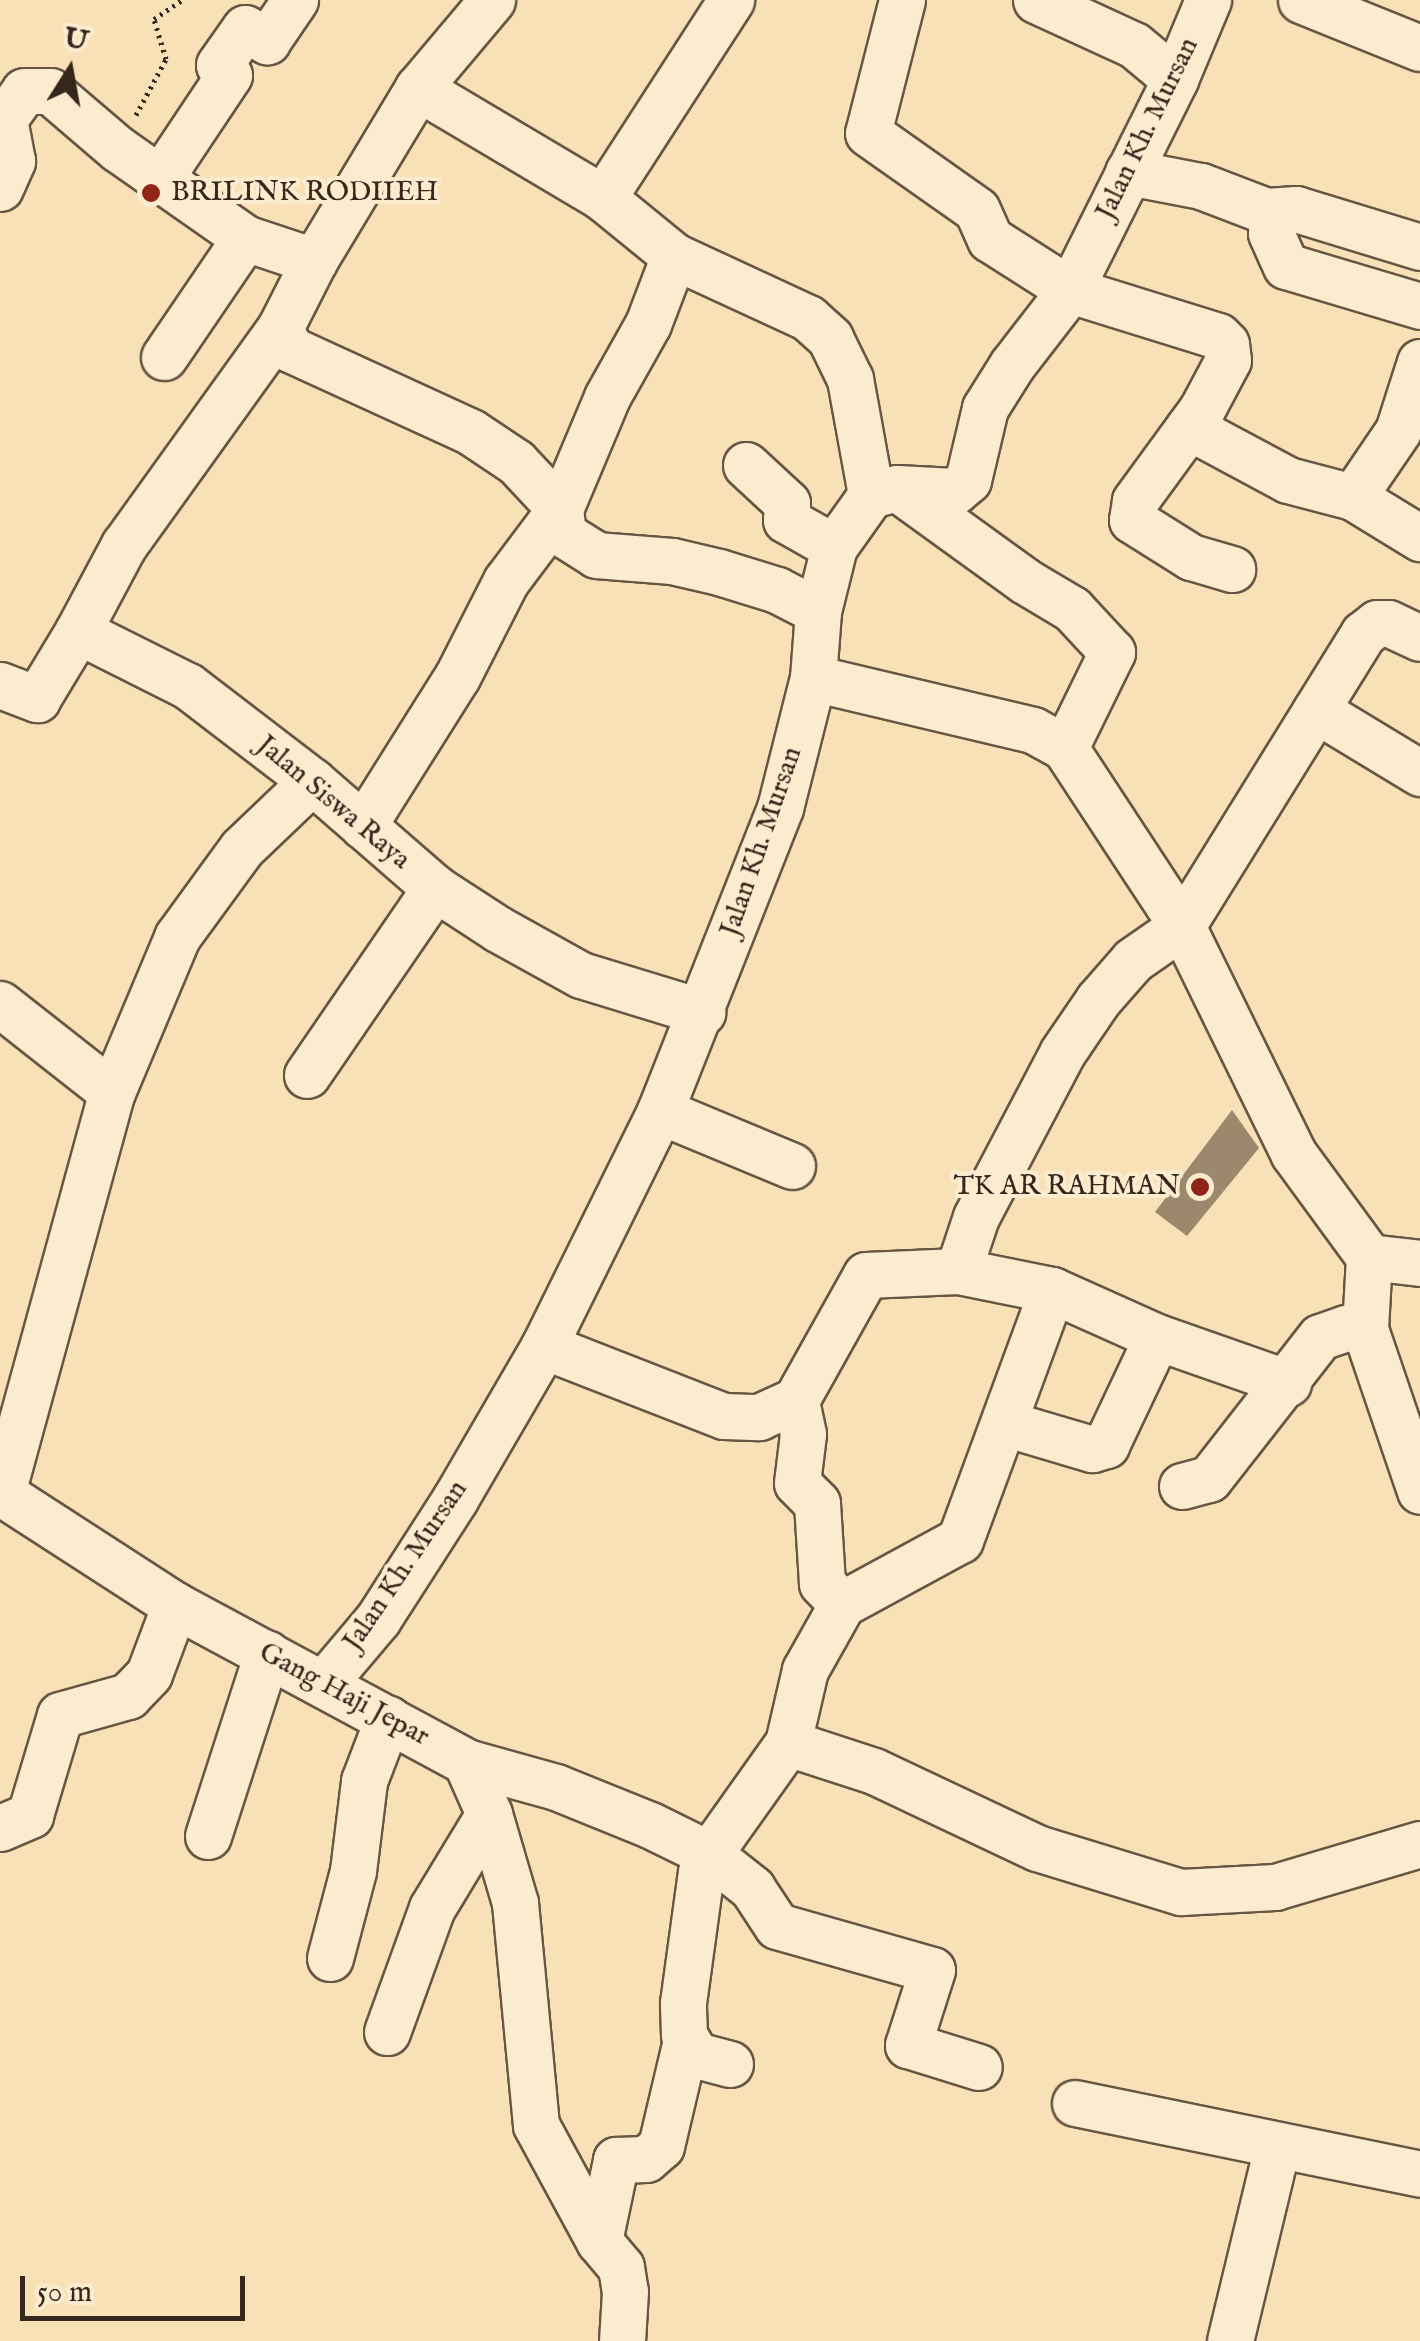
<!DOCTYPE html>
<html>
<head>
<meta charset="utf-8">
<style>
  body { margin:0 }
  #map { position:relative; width:1420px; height:2341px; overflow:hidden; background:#f9e1b7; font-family:"IM FELL English",serif }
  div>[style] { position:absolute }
  .building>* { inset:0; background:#9b886d }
  .path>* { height:5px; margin-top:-2.5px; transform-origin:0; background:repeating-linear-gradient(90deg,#36271c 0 2.5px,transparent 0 7.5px) }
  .roads { filter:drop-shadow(2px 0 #675643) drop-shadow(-2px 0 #675643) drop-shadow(0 2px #675643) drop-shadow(0 -2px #675643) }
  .minor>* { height:45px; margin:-22.5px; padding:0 22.5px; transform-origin:22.5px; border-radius:22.5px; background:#fbecd0 }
  .dots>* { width:28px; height:28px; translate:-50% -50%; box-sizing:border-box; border:5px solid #fbecd0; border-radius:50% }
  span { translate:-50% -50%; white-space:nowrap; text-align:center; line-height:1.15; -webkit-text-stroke:8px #fbecd0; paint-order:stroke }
  .street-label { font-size:28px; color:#36271c }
  .poi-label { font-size:28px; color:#36271c }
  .left { translate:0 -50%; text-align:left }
  .right { translate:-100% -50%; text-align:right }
  .north { position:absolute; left:20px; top:20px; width:100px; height:100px; -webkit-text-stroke:8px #fbecd0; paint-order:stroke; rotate:11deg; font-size:28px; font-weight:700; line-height:40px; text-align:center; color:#36271c }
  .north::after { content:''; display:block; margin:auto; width:35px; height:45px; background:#36271c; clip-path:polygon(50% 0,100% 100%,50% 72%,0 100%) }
  .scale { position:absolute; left:20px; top:2276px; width:225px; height:45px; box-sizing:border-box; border:5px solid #36271c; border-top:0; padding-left:12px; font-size:30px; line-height:35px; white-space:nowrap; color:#36271c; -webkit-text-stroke:8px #fbecd0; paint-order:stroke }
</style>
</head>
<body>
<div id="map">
  <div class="building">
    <div style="clip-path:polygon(1232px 1110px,1259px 1148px,1187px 1236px,1155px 1212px)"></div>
  </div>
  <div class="path">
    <div style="left:136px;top:115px;width:64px;rotate:-61.8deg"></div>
    <div style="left:166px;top:59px;width:42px;rotate:-106.7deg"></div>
    <div style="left:154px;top:19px;width:34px;rotate:-34deg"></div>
  </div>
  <div class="roads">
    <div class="minor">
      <div style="left:902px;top:0;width:137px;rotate:104.3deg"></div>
      <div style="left:868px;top:133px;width:133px;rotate:35.2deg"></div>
      <div style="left:977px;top:210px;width:32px;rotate:66deg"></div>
      <div style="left:990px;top:239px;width:95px;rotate:32.5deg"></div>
      <div style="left:1070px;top:290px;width:155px;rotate:17.3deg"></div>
      <div style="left:1218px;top:336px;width:11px;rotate:45deg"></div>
      <div style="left:1226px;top:344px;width:16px;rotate:83deg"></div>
      <div style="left:1228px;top:360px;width:55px;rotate:118deg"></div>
      <div style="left:1202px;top:409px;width:114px;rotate:126.1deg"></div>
      <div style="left:1135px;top:501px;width:19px;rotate:99deg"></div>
      <div style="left:1132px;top:520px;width:70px;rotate:32.1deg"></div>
      <div style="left:1191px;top:557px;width:43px;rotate:16.3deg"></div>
      <div style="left:1036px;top:0;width:108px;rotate:24.7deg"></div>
      <div style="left:1134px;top:45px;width:53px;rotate:39.7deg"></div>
      <div style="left:1301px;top:0;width:128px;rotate:22deg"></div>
      <div style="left:418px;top:88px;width:215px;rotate:30.7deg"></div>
      <div style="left:603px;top:198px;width:92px;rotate:39.2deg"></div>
      <div style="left:674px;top:256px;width:148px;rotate:24.8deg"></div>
      <div style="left:808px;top:318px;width:30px;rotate:42deg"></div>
      <div style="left:830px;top:338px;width:46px;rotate:64deg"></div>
      <div style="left:850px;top:379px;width:118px;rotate:79.7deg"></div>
      <div style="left:1128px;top:172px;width:74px;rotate:10.9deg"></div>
      <div style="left:1201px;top:186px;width:70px;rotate:21deg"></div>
      <div style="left:1266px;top:211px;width:30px;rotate:-4deg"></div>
      <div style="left:1296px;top:209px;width:130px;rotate:17deg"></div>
      <div style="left:159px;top:180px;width:126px;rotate:-56.3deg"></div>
      <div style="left:229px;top:75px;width:14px;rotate:-135deg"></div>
      <div style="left:219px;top:65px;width:45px;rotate:-54.9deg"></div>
      <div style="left:245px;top:28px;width:26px;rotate:31deg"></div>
      <div style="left:267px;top:41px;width:50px;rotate:-55.7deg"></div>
      <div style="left:0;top:188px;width:30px;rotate:-66deg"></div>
      <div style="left:12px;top:161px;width:43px;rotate:-100.8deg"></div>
      <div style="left:4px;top:119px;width:34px;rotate:-54deg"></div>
      <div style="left:24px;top:91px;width:26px"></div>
      <div style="left:50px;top:91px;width:89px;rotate:40.5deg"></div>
      <div style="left:118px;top:149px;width:155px;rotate:35deg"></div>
      <div style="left:245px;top:238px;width:73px;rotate:18.4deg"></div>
      <div style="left:603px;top:198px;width:236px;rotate:-57.1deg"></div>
      <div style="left:1275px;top:212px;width:21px;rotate:101deg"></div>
      <div style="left:1271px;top:233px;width:36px;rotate:66deg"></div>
      <div style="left:1286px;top:266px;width:140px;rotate:16.6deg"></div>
      <div style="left:280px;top:328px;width:23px;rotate:65deg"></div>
      <div style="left:290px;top:349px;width:199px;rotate:24.6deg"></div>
      <div style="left:471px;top:432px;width:54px;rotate:33.7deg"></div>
      <div style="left:516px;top:462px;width:64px;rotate:46.9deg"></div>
      <div style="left:560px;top:509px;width:25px;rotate:83deg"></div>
      <div style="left:563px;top:534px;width:39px;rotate:32deg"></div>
      <div style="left:596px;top:555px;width:76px;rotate:4.5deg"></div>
      <div style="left:672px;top:561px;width:48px;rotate:13.2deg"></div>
      <div style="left:719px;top:572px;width:61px;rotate:17.2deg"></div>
      <div style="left:777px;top:590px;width:46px;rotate:27.1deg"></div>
      <div style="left:164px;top:357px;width:144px;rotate:-55.8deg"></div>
      <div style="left:1420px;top:362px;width:72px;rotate:107.7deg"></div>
      <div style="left:1398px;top:431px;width:80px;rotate:124.3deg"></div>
      <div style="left:1353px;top:497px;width:79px;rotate:31.5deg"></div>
      <div style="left:1189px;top:427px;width:112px;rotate:28.2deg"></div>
      <div style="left:1288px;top:480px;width:67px;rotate:14.7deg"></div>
      <div style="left:746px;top:465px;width:56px;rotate:42.8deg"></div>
      <div style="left:787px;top:503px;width:17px;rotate:93deg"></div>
      <div style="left:786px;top:520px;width:55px;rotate:29.4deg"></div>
      <div style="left:898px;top:489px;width:157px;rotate:35.9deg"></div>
      <div style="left:1025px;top:581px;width:55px;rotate:30.8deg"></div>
      <div style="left:1072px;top:609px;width:59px;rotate:47.1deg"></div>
      <div style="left:1112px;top:652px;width:107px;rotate:116.1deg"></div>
      <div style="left:78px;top:631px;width:98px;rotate:-61.9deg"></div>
      <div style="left:124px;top:545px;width:267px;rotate:-54.3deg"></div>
      <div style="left:280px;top:328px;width:75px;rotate:-63.1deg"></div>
      <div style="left:314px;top:261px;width:202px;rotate:-59deg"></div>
      <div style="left:418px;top:88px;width:115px;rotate:-49.9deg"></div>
      <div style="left:813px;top:678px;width:226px;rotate:13.3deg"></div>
      <div style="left:1033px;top:730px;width:37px;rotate:29deg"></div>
      <div style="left:1065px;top:748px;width:213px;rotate:56.7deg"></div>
      <div style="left:1182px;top:926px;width:253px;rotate:63.9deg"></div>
      <div style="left:1293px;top:1153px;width:129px;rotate:53.8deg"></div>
      <div style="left:1369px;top:1257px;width:72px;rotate:93.2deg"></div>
      <div style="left:1365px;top:1329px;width:171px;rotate:71.2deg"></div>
      <div style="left:0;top:685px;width:40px;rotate:21deg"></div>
      <div style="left:37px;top:699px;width:79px;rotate:-58.9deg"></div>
      <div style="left:78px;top:631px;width:123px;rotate:26.6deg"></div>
      <div style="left:188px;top:686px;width:156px;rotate:37.5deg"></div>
      <div style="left:312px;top:781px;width:163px;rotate:41deg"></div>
      <div style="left:435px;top:888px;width:75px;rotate:33.1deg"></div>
      <div style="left:498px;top:929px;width:95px;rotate:29deg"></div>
      <div style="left:581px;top:975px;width:127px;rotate:17deg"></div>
      <div style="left:1316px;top:710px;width:122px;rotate:31.2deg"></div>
      <div style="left:363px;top:826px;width:176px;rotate:-57.8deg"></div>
      <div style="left:457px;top:677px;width:108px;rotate:-63deg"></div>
      <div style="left:506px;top:581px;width:90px;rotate:-53.1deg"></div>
      <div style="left:560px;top:509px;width:121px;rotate:-67.2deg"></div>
      <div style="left:607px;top:397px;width:84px;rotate:-60.7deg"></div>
      <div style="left:648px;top:324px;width:73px;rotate:-69.1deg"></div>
      <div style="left:0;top:1004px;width:142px;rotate:38.2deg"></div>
      <div style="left:307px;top:1075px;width:227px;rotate:-55.6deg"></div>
      <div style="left:660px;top:1111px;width:143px;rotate:22.6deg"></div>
      <div style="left:1369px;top:1257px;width:51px;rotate:6.7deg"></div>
      <div style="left:958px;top:1271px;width:57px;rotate:-71.6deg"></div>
      <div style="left:976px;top:1217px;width:185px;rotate:-62.3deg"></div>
      <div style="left:1062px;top:1053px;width:64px;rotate:-55.8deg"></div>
      <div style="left:1098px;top:1000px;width:53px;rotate:-48.8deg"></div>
      <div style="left:1133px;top:960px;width:60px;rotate:-34.8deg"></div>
      <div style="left:1182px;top:926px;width:344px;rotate:-58.2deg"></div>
      <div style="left:1363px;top:634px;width:18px;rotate:-38deg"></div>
      <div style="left:1377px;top:623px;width:11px"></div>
      <div style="left:1388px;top:623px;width:35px;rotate:25deg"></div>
      <div style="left:544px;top:1346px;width:193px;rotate:21.3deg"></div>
      <div style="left:724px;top:1416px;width:35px;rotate:2deg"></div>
      <div style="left:759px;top:1417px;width:41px;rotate:-24.7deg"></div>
      <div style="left:1004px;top:1423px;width:92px;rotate:16.5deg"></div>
      <div style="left:1092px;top:1449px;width:15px;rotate:-16deg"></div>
      <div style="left:1106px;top:1445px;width:119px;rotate:-64.7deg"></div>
      <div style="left:1182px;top:1486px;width:28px;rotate:-15deg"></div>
      <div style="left:1209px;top:1479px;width:180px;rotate:-52deg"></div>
      <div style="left:1320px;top:1337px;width:28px;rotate:-19deg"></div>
      <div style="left:1346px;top:1328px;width:19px;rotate:3deg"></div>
      <div style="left:0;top:1492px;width:208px;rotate:32.9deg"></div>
      <div style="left:175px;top:1605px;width:331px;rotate:28.3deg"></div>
      <div style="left:466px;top:1762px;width:93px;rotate:15.5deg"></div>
      <div style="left:556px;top:1787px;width:101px;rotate:22deg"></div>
      <div style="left:650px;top:1825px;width:66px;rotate:26.2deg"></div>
      <div style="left:709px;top:1854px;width:55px;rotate:38.3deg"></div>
      <div style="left:752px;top:1888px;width:45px;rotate:56.7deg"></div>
      <div style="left:777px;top:1926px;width:161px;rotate:15.8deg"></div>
      <div style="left:932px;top:1970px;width:79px;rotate:107.7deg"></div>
      <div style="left:908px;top:2045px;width:74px;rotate:17.2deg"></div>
      <div style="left:2px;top:1493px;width:416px;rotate:-74.7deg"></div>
      <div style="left:112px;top:1092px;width:168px;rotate:-67.2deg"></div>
      <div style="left:177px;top:937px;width:110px;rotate:-53.9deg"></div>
      <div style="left:242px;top:848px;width:97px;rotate:-43.7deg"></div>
      <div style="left:842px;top:1604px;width:29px;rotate:-134deg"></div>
      <div style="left:822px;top:1583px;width:80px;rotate:-93.6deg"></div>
      <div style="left:817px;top:1503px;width:28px;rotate:-135deg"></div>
      <div style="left:797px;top:1483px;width:49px;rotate:-83deg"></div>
      <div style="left:803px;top:1434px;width:35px;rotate:-102deg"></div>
      <div style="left:796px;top:1400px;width:143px;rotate:-60.8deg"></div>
      <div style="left:866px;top:1275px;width:92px;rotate:-2.5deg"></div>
      <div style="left:958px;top:1271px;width:96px;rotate:11.4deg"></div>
      <div style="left:1052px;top:1290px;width:115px;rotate:24.1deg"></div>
      <div style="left:1157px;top:1337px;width:139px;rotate:19.3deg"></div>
      <div style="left:324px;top:1683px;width:84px;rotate:-49.8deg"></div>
      <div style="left:378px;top:1619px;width:143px;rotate:-57.3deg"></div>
      <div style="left:455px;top:1499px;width:177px;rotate:-59.8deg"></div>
      <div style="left:544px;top:1346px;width:262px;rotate:-63.7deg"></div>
      <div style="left:660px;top:1111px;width:326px;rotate:-68.4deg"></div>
      <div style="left:780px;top:808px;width:134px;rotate:-75.8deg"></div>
      <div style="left:813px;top:678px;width:67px;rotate:-85.7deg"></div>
      <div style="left:818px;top:611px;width:66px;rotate:-76deg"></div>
      <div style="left:834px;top:547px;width:64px;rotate:-54.6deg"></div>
      <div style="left:871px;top:495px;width:27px;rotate:-15deg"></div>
      <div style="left:897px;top:488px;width:58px;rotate:3deg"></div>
      <div style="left:955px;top:491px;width:17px;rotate:-40deg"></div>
      <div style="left:968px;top:480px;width:74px;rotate:-76.7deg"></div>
      <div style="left:985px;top:408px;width:51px;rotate:-57.9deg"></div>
      <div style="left:1012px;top:365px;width:95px;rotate:-52.3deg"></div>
      <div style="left:1070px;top:290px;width:236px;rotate:-63.5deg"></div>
      <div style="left:1175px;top:79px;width:86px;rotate:-67.3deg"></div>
      <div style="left:788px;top:1743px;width:75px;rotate:-76.9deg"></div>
      <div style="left:805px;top:1670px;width:76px;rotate:-60.7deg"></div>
      <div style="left:842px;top:1604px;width:134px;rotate:-28.5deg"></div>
      <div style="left:960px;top:1540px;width:266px;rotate:-69.8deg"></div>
      <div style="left:466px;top:1762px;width:57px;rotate:66.1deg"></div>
      <div style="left:489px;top:1814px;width:93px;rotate:73.7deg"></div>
      <div style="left:515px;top:1903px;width:223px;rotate:84.6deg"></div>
      <div style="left:536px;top:2125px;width:132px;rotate:61.5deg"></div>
      <div style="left:599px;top:2241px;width:34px;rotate:50deg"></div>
      <div style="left:621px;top:2267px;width:24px;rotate:81deg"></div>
      <div style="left:625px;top:2291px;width:50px;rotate:93.4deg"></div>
      <div style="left:0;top:1828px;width:33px;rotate:-23deg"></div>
      <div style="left:30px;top:1815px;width:104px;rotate:-73.3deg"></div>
      <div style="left:60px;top:1715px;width:71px;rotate:-15.6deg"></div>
      <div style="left:128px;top:1696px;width:30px;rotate:-46deg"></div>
      <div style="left:149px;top:1674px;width:74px;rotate:-69.4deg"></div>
      <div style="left:208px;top:1836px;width:192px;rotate:-72.1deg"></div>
      <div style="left:330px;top:1958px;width:90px;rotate:-75.2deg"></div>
      <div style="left:353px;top:1871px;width:91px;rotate:-83deg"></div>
      <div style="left:364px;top:1781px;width:67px;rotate:-69.1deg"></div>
      <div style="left:387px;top:2032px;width:132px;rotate:-70.1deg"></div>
      <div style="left:432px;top:1908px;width:110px;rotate:-58.8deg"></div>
      <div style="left:730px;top:2064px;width:35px;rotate:-165deg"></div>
      <div style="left:696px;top:2055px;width:23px;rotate:-121deg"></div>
      <div style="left:684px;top:2035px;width:32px;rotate:-92deg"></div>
      <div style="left:683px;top:2003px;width:132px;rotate:-82.2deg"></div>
      <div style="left:701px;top:1872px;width:20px;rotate:-66deg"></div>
      <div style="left:709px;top:1854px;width:136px;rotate:-54.6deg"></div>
      <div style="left:788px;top:1743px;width:90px;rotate:18deg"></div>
      <div style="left:874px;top:1771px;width:180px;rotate:25.3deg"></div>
      <div style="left:1037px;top:1848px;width:151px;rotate:17deg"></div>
      <div style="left:1181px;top:1892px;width:94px;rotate:-3deg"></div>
      <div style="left:1275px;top:1887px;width:151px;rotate:-16.5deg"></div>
      <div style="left:1075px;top:2103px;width:352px;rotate:11.6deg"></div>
      <div style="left:599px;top:2241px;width:83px;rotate:-78.1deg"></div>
      <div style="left:616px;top:2160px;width:30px;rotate:-2deg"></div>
      <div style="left:646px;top:2159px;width:20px;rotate:-41deg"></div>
      <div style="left:661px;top:2146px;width:109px;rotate:-76.7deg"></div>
      <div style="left:1230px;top:2341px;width:201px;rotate:-76.4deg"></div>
    </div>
  </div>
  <div class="dots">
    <div style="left:151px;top:193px;background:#8f2418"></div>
    <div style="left:1200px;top:1187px;background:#8f2418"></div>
  </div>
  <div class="street-label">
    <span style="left:1148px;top:129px;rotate:-64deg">Jalan Kh. Mursan</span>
    <span style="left:333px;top:803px;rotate:40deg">Jalan Siswa Raya</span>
    <span style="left:762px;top:842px;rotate:-71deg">Jalan Kh. Mursan</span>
    <span style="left:406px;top:1566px;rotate:-56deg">Jalan Kh. Mursan</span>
    <span style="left:344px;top:1695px;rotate:28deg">Gang Haji Jepar</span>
  </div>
  <div class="poi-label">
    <span class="left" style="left:171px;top:193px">BRILINK RODIIEH</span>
    <span class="right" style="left:1180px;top:1187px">TK AR RAHMAN</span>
  </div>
  <div class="north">U</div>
  <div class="scale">50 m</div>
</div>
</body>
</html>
